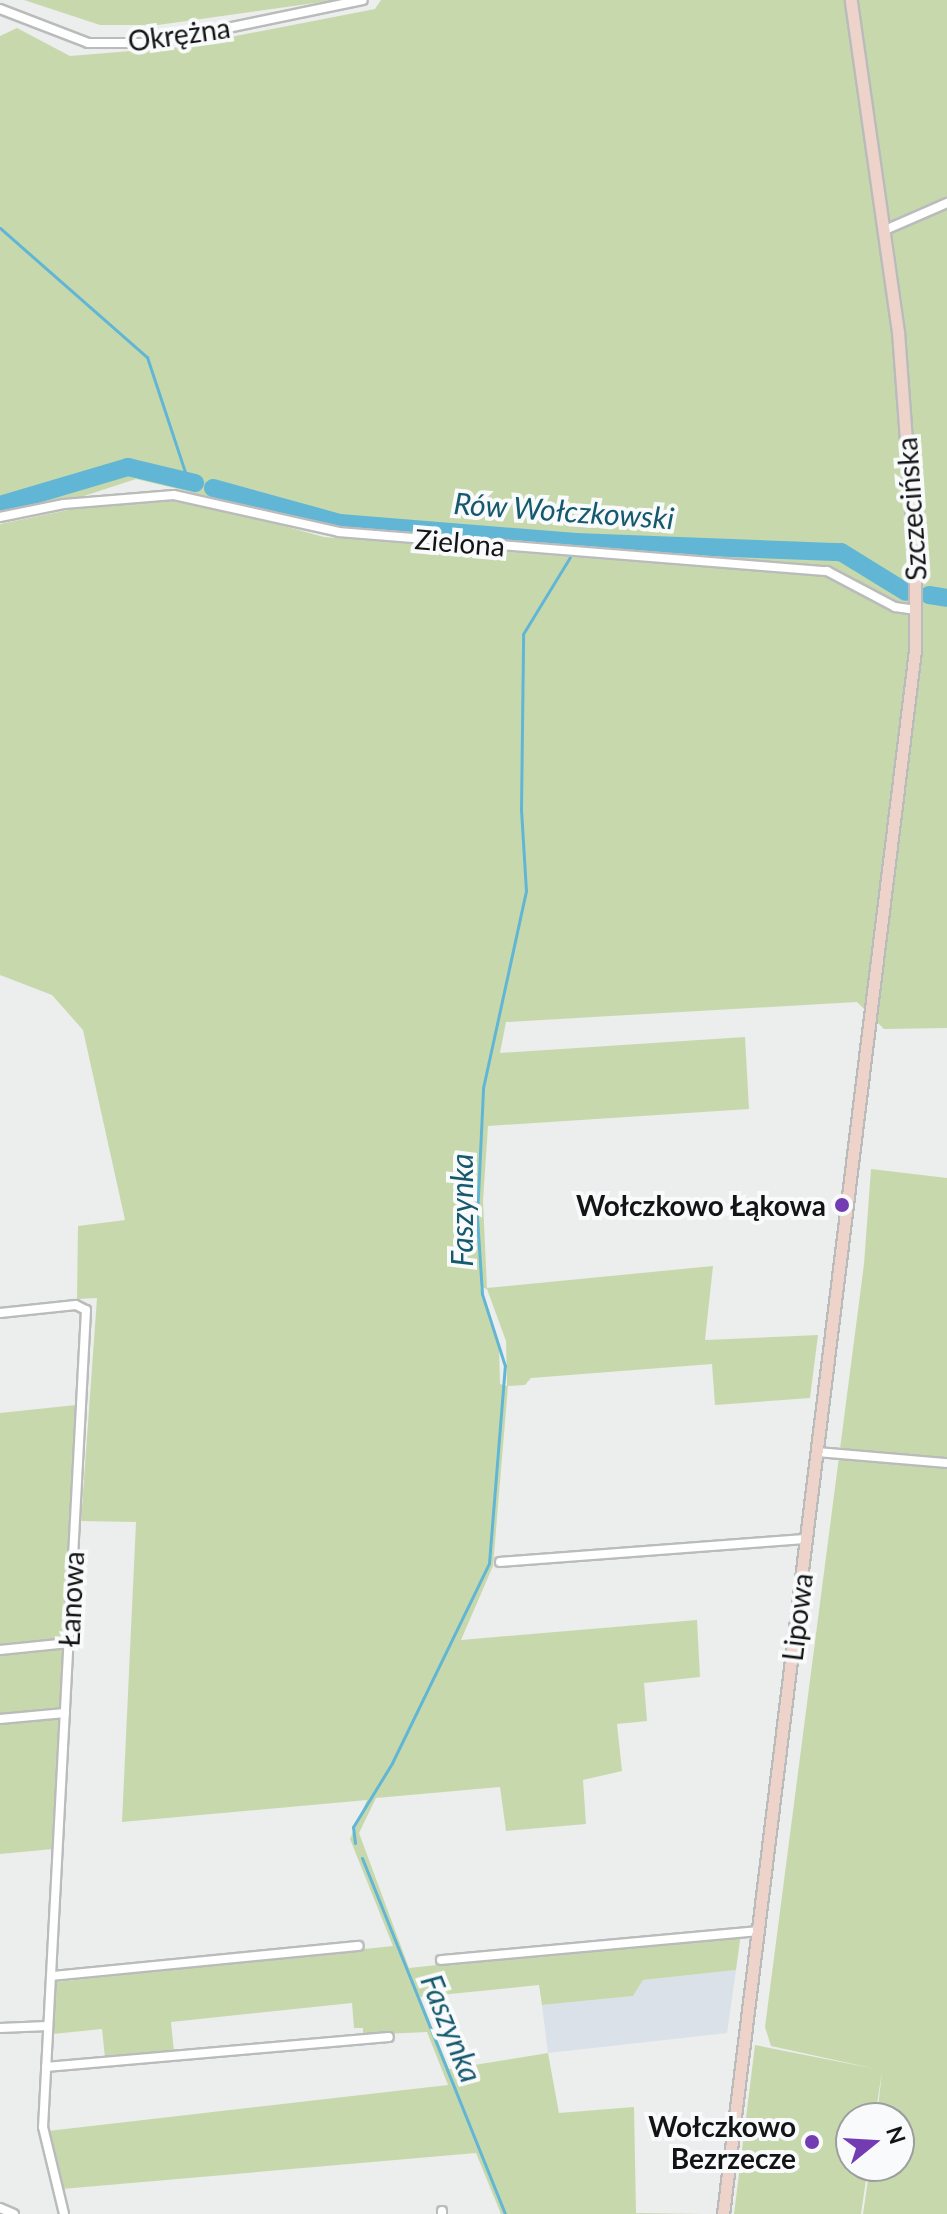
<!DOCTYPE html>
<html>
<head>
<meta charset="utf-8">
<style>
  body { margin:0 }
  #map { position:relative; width:947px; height:2214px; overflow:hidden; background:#eceded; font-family:Lato,sans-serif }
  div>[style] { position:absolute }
  .built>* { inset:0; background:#dbe1e8 }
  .green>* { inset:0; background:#c7d9ac }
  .stream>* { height:3px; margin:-1.5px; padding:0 1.5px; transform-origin:1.5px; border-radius:1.5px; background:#62b6d5 }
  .river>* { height:18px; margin:-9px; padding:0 9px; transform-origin:9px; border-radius:9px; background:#62b6d5 }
  .roads { filter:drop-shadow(2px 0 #babbbb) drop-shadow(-2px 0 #babbbb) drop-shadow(0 2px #babbbb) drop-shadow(0 -2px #babbbb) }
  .street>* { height:8px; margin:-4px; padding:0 4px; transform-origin:4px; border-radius:4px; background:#fff }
  .secondary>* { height:11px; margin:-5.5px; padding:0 5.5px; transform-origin:5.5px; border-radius:5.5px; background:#edd3ca }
  .dots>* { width:22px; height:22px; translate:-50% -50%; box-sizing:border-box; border:4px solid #f9fafb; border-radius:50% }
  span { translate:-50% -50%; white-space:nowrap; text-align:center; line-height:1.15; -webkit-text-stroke:8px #f9fafb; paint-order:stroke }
  .street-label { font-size:28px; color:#131414 }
  .poi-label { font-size:28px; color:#131414; font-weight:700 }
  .right { translate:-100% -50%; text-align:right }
  .water-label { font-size:30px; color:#15596f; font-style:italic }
  .north { position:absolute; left:835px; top:2102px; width:80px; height:80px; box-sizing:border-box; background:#f9fafb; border:2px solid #9d9e9f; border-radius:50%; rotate:72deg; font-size:22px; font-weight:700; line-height:32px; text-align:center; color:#131414 }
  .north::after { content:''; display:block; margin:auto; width:28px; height:36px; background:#743cb2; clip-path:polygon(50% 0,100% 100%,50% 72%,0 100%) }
</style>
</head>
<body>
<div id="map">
  <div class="built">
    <div style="clip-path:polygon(736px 1970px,727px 2033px,548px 2053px,542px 2005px,633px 1996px,643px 1980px)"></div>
  </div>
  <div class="green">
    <div style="clip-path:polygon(24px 0,337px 0,158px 25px,100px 25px)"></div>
    <div style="clip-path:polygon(evenodd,381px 0,947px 0,947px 1028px,884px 1029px,857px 1002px,506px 1022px,500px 1053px,745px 1037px,749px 1109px,488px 1126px,483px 1201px,487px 1288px,713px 1266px,705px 1340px,818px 1335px,810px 1398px,715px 1405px,712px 1364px,531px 1378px,525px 1385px,508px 1386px,493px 1566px,461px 1640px,697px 1620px,700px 1677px,644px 1683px,647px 1721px,617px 1724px,622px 1771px,583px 1780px,586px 1824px,506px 1831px,500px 1787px,376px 1798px,359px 1833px,409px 1968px,741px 1933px,736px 1970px,643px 1980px,633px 1996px,542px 2005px,539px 1985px,420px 1997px,449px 2069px,548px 2053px,559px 2113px,634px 2107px,636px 2213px,704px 2214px,501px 2214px,476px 2153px,62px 2189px,48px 2131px,448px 2085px,427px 2032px,363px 2035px,363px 2028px,354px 2028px,352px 2003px,171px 2022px,174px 2052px,105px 2058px,102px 2029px,53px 2034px,56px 1982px,393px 1946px,350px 1839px,367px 1800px,122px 1822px,136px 1522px,81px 1521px,97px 1298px,77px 1299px,78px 1226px,125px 1220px,83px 1030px,52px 995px,0 975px,0 524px,73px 509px,166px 500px,208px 505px,324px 537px,650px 563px,649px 551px,319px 523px,136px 479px,84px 496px,0 511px,0 36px,17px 28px,70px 56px,179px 47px,375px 9px,381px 0,480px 1287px,487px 1289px,506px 1341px,507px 1386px,500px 1384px,499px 1343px,480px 1287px)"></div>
    <div style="clip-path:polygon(871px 1169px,947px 1178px,947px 2214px,863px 2214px,870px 2166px,899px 2166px,899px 2118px,877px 2118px,882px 2071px,875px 2118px,851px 2118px,851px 2166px,868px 2166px,861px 2214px,734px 2214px,755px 2045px,876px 2069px,771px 2046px,765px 2027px,864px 1264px)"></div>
    <div style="clip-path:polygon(76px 1405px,53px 1849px,0 1854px,0 1413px)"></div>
  </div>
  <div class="stream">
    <div style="left:0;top:228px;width:196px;rotate:41.3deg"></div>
    <div style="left:147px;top:357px;width:131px;rotate:71.7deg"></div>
    <div style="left:355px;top:1843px;width:16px;rotate:-97deg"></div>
    <div style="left:353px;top:1827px;width:75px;rotate:-58.6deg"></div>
    <div style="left:392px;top:1763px;width:222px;rotate:-64.1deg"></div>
    <div style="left:489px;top:1563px;width:198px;rotate:-85.4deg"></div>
    <div style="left:505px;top:1366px;width:76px;rotate:-107.7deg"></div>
    <div style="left:482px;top:1294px;width:77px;rotate:-93.7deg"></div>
    <div style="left:477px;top:1217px;width:129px;rotate:-87.3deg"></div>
    <div style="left:483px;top:1088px;width:202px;rotate:-77.7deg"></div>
    <div style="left:526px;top:891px;width:81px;rotate:-93.5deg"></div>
    <div style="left:521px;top:810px;width:176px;rotate:-89.3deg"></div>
    <div style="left:523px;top:634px;width:90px;rotate:-58.6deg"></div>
    <div style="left:362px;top:1858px;width:384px;rotate:68.1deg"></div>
  </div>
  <div class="river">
    <div style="left:213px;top:488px;width:132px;rotate:15.4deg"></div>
    <div style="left:340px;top:523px;width:237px;rotate:4.6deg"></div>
    <div style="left:576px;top:542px;width:265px;rotate:2.2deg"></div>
    <div style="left:841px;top:552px;width:76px;rotate:31.6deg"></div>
    <div style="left:0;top:505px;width:134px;rotate:-16.5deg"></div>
    <div style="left:128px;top:467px;width:69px;rotate:13.4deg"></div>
    <div style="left:929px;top:595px;width:18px;rotate:9deg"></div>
  </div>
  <div class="roads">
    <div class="street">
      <div style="left:0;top:9px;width:94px;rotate:21.1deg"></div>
      <div style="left:88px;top:43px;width:67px"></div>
      <div style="left:155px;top:43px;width:212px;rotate:-11.7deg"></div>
      <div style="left:885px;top:230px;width:68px;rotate:-23.5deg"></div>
      <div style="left:0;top:517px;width:65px;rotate:-11.5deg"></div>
      <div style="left:64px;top:504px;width:110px;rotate:-4.7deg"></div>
      <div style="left:174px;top:495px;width:169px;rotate:12.6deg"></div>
      <div style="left:339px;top:532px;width:490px;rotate:4.6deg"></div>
      <div style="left:827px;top:571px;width:77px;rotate:27.9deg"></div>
      <div style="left:895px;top:607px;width:21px;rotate:8deg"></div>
      <div style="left:0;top:1313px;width:76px;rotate:-6deg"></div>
      <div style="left:76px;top:1305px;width:11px;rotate:27deg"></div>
      <div style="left:86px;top:1310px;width:818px;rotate:93.01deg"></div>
      <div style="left:43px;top:2127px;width:89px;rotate:76.4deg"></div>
      <div style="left:818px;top:1452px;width:129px;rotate:4.9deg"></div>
      <div style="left:500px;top:1562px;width:308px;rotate:-4.3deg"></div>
      <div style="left:0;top:1650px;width:69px;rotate:-5.8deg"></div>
      <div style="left:0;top:1719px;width:65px;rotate:-5.3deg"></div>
      <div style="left:441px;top:1960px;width:318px;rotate:-5.2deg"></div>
      <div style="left:52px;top:1976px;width:308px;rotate:-5.6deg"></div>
      <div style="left:0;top:2028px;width:48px;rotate:-2.4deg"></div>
      <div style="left:46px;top:2067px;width:344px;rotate:-5deg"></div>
      <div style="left:0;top:2208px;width:15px;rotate:23deg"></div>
      <div style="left:442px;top:2211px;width:3px;rotate:90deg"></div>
    </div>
    <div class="secondary">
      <div style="left:723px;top:2214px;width:1576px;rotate:-83deg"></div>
      <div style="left:915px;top:650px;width:87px;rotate:-90deg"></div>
      <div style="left:915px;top:563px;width:232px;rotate:-94.2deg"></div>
      <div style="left:898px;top:332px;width:335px;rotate:-98.1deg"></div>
    </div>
  </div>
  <div class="dots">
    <div style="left:842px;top:1205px;background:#743cb2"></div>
    <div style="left:812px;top:2142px;background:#743cb2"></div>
  </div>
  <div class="street-label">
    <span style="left:179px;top:34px;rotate:-8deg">Okrężna</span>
    <span style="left:911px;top:509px;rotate:-94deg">Szczecińska</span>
    <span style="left:460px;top:542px;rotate:5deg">Zielona</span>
    <span style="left:71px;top:1599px;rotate:-87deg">Łanowa</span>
    <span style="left:797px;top:1617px;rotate:-83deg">Lipowa</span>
  </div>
  <div class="poi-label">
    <span class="right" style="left:826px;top:1205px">Wołczkowo Łąkowa</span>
    <span class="right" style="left:796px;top:2142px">Wołczkowo<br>Bezrzecze</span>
  </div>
  <div class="water-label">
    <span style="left:564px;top:510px;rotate:4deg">Rów Wołczkowski</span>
    <span style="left:461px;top:1210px;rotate:-90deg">Faszynka</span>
    <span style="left:452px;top:2028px;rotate:68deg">Faszynka</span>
  </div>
  <div class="north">N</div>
</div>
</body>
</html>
